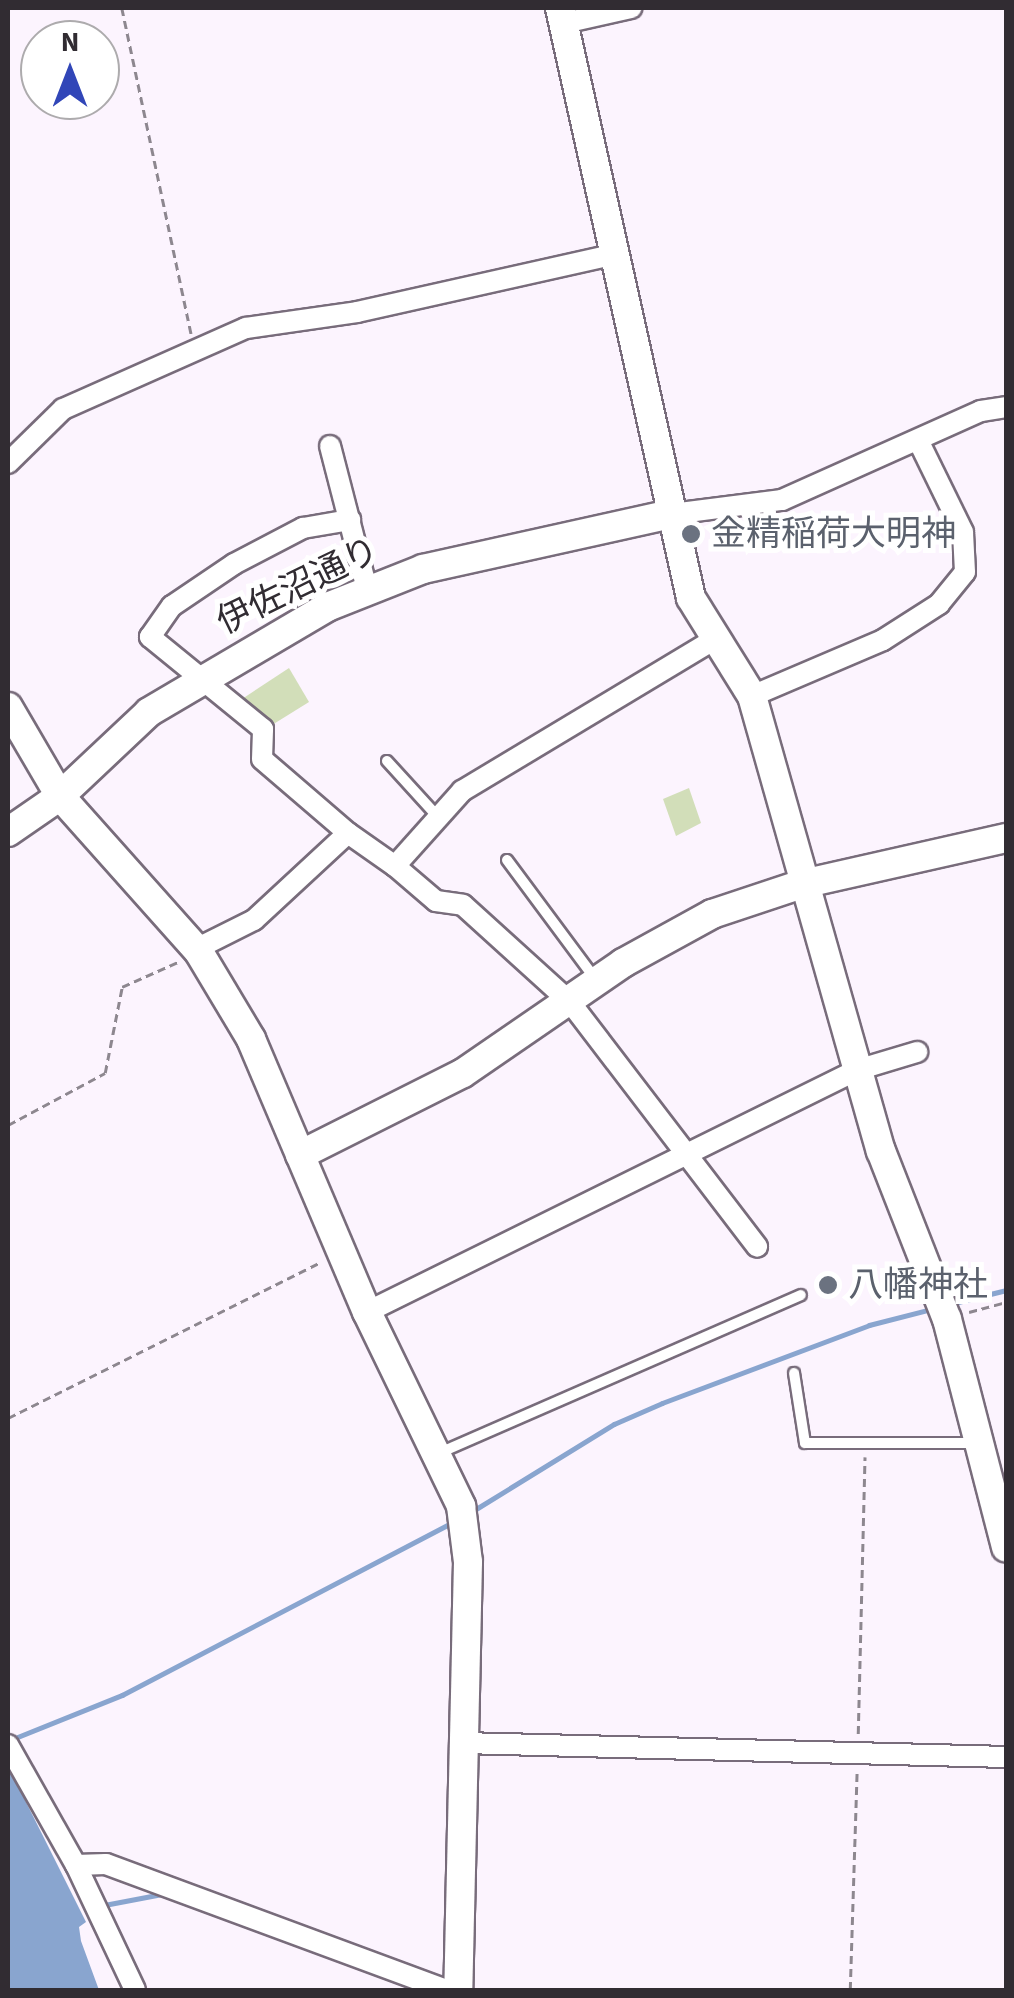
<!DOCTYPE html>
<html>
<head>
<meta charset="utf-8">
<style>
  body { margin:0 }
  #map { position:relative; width:1014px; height:1998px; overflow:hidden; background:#fcf4fe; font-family:"Source Sans 3","Noto Sans JP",sans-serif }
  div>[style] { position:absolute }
  .green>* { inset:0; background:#d2deb9 }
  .water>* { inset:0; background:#89a5cf }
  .stream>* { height:5px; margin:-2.5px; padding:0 2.5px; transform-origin:2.5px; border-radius:2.5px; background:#89a5cf }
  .path>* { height:2.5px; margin-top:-1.25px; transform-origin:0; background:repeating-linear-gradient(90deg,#8d878f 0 8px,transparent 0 13px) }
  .roads { filter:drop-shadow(2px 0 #786c7b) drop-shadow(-2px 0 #786c7b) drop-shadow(0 2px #786c7b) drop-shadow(0 -2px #786c7b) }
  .lane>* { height:10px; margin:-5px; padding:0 5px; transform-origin:5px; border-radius:5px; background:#fff }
  .street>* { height:20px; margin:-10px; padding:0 10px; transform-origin:10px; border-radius:10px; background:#fff }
  .secondary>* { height:28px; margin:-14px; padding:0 14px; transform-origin:14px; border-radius:14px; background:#fff }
  .dots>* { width:28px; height:28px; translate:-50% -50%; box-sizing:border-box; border:5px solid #fff; border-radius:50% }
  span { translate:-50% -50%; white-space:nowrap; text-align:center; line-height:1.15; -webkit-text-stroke:10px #fff; paint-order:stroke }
  .worship-label { font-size:35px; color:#5b616d }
  .left { translate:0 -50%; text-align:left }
  .street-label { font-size:35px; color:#312c32 }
  .frame { position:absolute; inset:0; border:10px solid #312c32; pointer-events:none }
  .north { position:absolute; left:20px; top:20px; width:100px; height:100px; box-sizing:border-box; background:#fff; border:2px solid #adabad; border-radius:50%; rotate:0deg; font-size:28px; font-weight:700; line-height:40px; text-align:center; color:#312c32 }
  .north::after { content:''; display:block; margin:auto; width:35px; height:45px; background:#3146b8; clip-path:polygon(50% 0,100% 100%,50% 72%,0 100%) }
</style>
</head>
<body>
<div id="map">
  <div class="green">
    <div style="clip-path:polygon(289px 668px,309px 702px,272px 725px,236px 703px)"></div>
    <div style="clip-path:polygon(689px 788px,701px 823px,676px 836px,663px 799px)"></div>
  </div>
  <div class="water">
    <div style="clip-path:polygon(8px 1766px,86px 1922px,79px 1927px,81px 1941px,99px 1990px,8px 1990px)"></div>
  </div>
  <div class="stream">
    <div style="left:950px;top:1304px;width:58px;rotate:-14deg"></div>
    <div style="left:471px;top:1512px;width:168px;rotate:-31.6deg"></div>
    <div style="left:614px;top:1424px;width:52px;rotate:-23.6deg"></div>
    <div style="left:662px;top:1403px;width:221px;rotate:-20.6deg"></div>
    <div style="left:869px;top:1325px;width:68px;rotate:-14.4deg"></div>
    <div style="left:10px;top:1740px;width:121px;rotate:-21.9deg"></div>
    <div style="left:122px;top:1695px;width:373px;rotate:-27.6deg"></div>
    <div style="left:99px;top:1906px;width:64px;rotate:-10.8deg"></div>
  </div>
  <div class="path">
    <div style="left:122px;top:8px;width:333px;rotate:78deg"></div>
    <div style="left:8px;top:1125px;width:110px;rotate:-28.2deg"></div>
    <div style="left:105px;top:1073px;width:88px;rotate:-78.8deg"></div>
    <div style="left:122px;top:987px;width:64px;rotate:-24.1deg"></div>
    <div style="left:969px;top:1312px;width:38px;rotate:-15deg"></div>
    <div style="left:8px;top:1418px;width:347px;rotate:-26.5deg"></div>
    <div style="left:858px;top:1734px;width:277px;rotate:-88.6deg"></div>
    <div style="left:850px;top:1990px;width:218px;rotate:-88.2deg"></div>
  </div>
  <div class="roads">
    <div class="lane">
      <div style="left:387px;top:761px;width:76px;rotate:47.7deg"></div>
      <div style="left:507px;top:860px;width:151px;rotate:53.4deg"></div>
      <div style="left:794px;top:1373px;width:71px;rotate:81.1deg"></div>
      <div style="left:805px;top:1443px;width:173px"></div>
      <div style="left:437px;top:1454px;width:397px;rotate:-23.6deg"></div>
    </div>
    <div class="street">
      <div style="left:564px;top:23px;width:69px;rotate:-12.6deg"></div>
      <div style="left:330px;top:446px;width:148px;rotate:75.5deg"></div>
      <div style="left:8px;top:463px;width:77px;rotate:-44.5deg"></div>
      <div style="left:63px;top:409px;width:200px;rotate:-23.9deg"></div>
      <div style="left:246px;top:328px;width:112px;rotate:-8.2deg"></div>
      <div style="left:357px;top:312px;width:261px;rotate:-12.6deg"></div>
      <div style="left:672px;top:514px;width:111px;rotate:-7.3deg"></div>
      <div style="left:782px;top:500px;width:218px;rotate:-24.1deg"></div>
      <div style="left:981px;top:411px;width:25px;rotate:-9deg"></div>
      <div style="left:752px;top:696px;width:142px;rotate:-23.1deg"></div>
      <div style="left:883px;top:640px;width:67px;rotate:-32.7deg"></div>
      <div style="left:939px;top:604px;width:41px;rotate:-50.9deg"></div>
      <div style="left:965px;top:572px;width:40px;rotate:-92.9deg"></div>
      <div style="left:963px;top:532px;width:100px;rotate:-116.1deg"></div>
      <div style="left:348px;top:833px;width:113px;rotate:-139.3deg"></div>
      <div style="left:262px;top:759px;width:30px;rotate:-88deg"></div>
      <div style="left:263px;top:729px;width:146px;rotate:-140.8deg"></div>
      <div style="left:150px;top:637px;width:38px;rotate:-55deg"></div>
      <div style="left:172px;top:606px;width:75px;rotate:-34.1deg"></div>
      <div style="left:234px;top:564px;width:78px;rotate:-27.6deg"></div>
      <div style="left:303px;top:528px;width:48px;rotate:-9.7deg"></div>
      <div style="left:395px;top:866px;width:54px;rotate:40.5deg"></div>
      <div style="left:436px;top:901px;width:27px;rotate:8deg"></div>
      <div style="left:463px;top:905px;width:144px;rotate:42.2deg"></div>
      <div style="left:570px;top:1002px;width:308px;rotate:52.6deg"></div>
      <div style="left:196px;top:949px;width:65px;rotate:-26.6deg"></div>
      <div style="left:254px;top:920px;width:128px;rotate:-42.8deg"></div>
      <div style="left:348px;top:833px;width:57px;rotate:35.1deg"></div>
      <div style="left:395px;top:866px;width:101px;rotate:-48.2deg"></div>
      <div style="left:462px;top:791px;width:297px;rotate:-31deg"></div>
      <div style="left:367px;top:1312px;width:547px;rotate:-26.28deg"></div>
      <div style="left:857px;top:1070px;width:63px;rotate:-16.7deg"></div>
      <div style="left:462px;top:1743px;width:544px;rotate:1.47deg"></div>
      <div style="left:8px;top:1745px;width:138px;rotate:60.5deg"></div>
      <div style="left:76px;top:1865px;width:138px;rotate:64.7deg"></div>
      <div style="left:76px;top:1865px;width:30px;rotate:-2deg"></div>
      <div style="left:106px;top:1864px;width:364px;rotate:20.3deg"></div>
    </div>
    <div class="secondary">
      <div style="left:560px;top:8px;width:604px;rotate:77.48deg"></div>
      <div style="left:691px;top:598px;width:115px;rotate:58.1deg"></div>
      <div style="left:752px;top:696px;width:473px;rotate:74.2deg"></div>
      <div style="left:881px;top:1151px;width:180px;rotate:68.6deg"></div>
      <div style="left:947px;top:1319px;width:236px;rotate:75.5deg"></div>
      <div style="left:8px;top:707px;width:103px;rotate:59.7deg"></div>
      <div style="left:60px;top:796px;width:209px;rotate:48.3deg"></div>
      <div style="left:199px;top:952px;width:101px;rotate:59.1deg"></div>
      <div style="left:251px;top:1039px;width:297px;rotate:67deg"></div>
      <div style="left:367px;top:1312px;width:216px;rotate:64.1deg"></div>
      <div style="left:461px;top:1506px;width:56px;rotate:82.9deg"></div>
      <div style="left:468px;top:1562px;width:428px;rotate:91.3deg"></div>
      <div style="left:8px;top:832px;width:63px;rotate:-34.7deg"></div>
      <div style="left:60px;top:796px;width:122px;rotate:-43.3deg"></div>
      <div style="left:149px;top:712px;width:207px;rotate:-30.5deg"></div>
      <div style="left:327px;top:607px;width:103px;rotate:-21.6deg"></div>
      <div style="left:423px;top:569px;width:255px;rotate:-12.5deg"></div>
      <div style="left:300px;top:1155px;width:182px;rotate:-26.7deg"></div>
      <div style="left:463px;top:1073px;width:194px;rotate:-34.5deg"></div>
      <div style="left:623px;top:963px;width:102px;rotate:-28.8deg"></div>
      <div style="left:712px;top:914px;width:95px;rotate:-18.4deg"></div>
      <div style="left:802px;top:884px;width:209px;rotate:-12.7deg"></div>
    </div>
  </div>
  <div class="dots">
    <div style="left:691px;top:534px;background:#6b7280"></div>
    <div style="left:828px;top:1285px;background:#6b7280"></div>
  </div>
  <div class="worship-label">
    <span class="left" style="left:711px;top:534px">金精稲荷大明神</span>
    <span class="left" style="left:848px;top:1285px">八幡神社</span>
  </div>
  <div class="street-label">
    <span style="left:298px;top:586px;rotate:-26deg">伊佐沼通り</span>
  </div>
  <div class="frame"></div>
  <div class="north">N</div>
</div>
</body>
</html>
